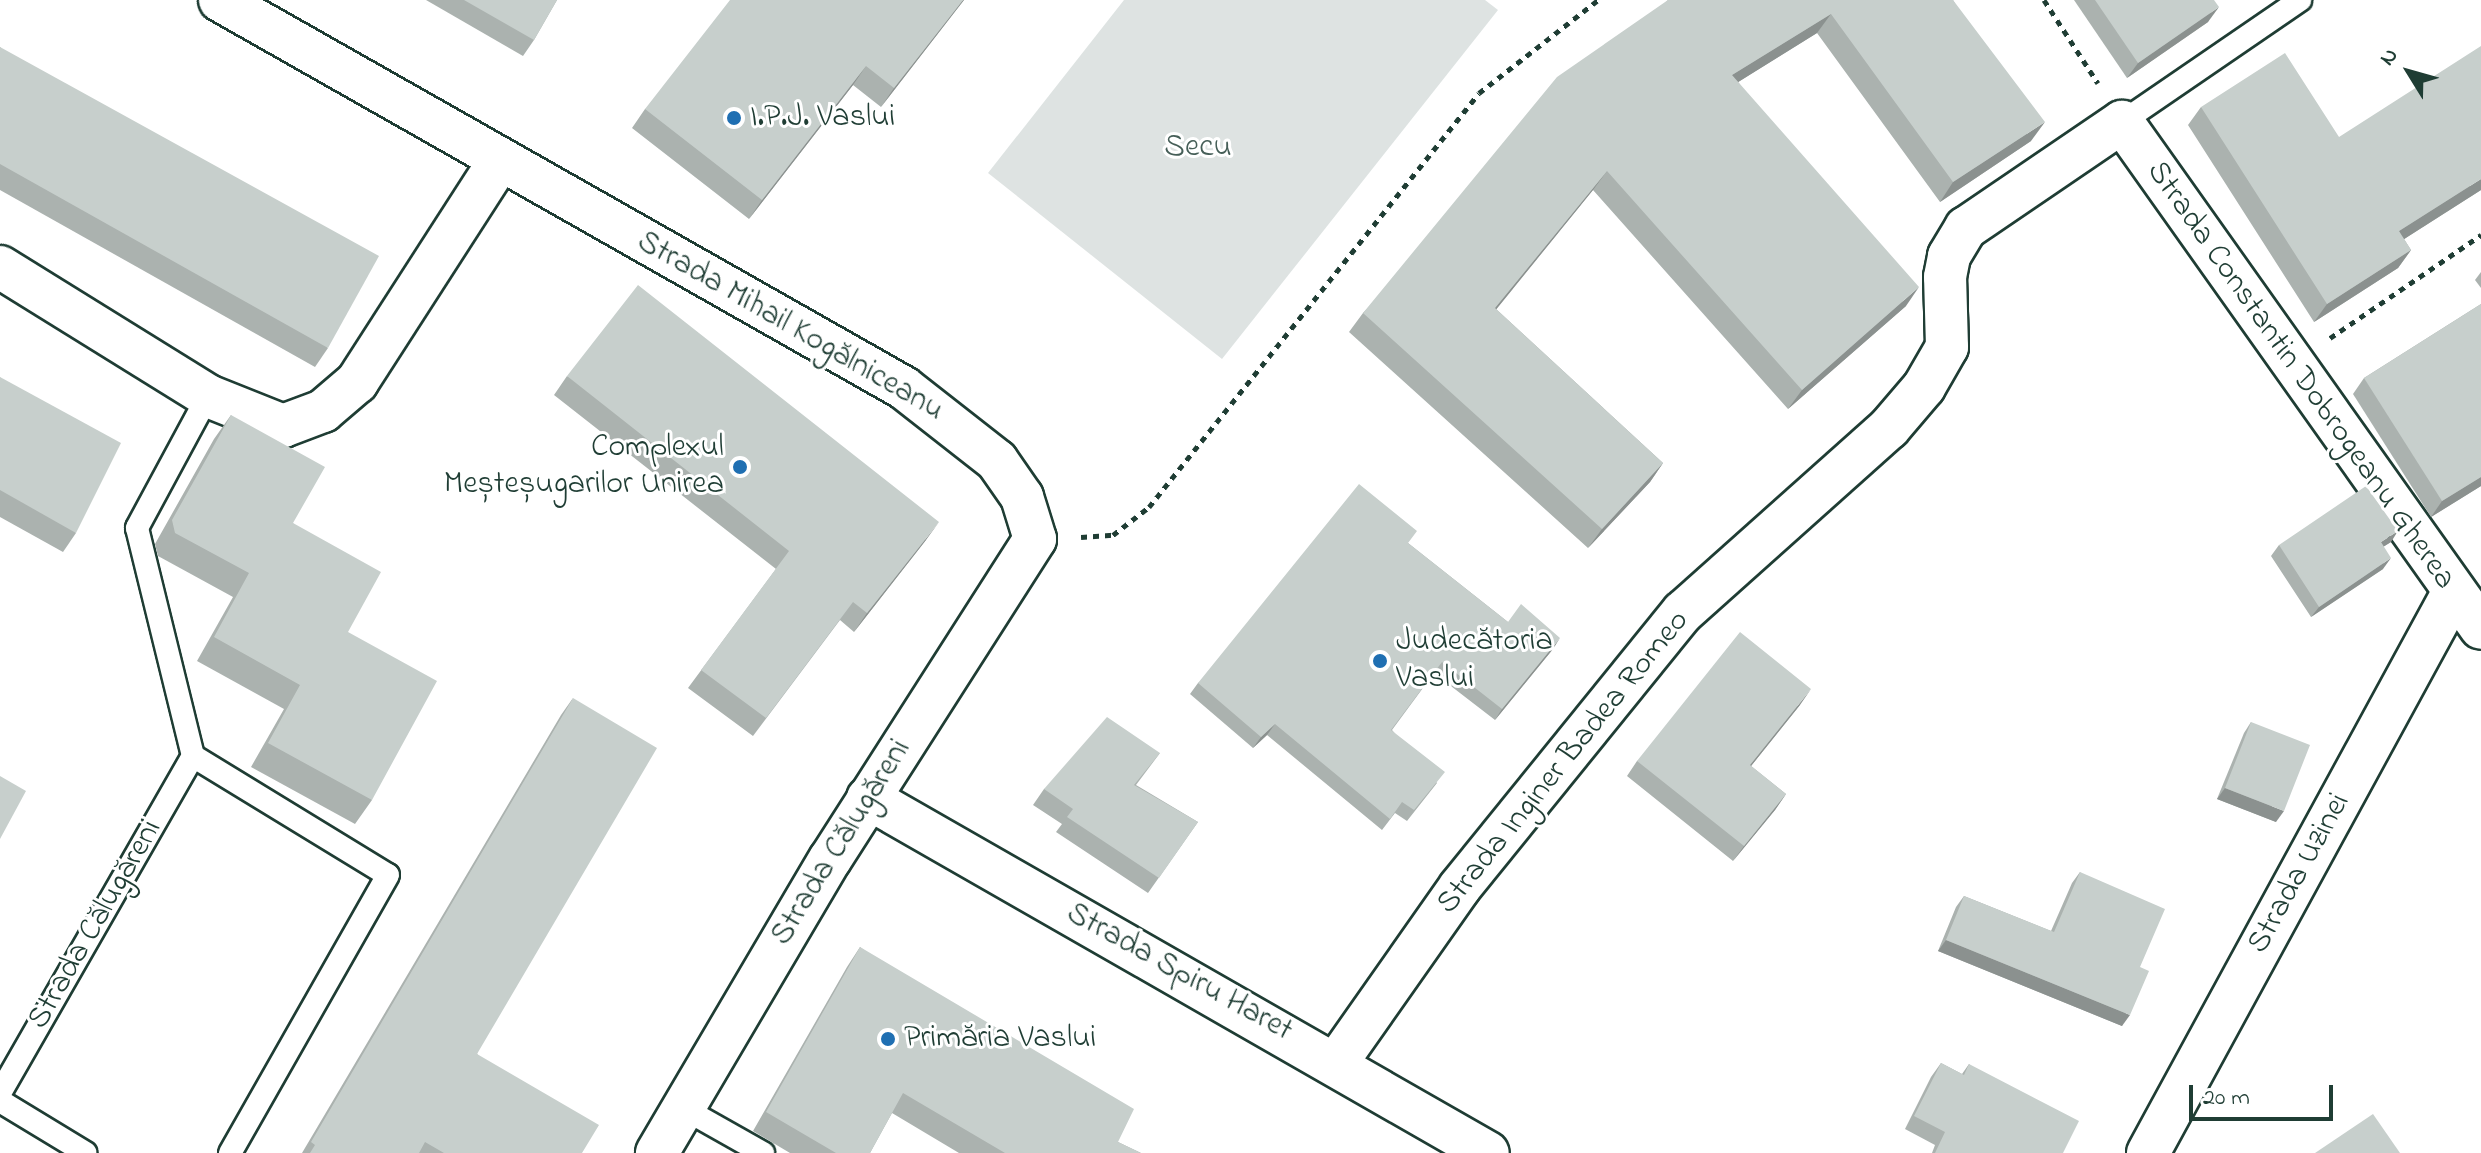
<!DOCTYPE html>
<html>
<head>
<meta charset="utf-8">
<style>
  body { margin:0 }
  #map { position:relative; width:2481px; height:1153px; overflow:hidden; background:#fff; font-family:"Indie Flower",sans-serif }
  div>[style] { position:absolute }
  .green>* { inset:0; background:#dee3e2 }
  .path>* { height:5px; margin-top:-2.5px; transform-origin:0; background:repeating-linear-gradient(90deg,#1f3d34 0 6px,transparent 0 12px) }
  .roads { filter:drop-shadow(2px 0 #1f3d34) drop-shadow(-2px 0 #1f3d34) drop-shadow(0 2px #1f3d34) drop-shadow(0 -2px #1f3d34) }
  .lane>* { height:22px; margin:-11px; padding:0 11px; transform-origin:11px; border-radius:11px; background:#fff }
  .street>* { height:42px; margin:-21px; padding:0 21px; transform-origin:21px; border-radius:21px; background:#fff }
  .wall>* { inset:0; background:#abb2af }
  .shaded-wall>* { inset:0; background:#8b918f }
  .building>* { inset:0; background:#c7cfcc }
  .dots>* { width:22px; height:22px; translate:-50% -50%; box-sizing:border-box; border:4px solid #fff; border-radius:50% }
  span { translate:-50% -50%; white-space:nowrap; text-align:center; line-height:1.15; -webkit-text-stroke:6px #fff; paint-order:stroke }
  .poi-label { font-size:32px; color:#1f3d34 }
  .left { translate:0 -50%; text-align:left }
  .right { translate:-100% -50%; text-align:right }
  .park-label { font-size:32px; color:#455e57 }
  .street-label { font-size:32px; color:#1f3d34 }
  .north { position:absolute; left:2369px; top:32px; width:80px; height:80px; -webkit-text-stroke:6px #fff; paint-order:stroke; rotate:307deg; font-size:22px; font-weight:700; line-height:32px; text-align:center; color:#1f3d34 }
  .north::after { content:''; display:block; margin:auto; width:28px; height:36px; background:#1f3d34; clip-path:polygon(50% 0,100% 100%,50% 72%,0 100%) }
  .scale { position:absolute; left:2189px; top:1085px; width:144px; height:36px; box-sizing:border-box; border:4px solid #1f3d34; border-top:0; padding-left:10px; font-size:24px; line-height:28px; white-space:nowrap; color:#1f3d34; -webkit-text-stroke:6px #fff; paint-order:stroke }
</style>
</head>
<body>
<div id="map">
  <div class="green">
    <div style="clip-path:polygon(1124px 0,1485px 0,1498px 10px,1222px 359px,988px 173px)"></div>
  </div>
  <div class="path">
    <div style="left:2044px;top:0;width:99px;rotate:57deg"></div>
    <div style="left:2330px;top:338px;width:183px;rotate:-34.3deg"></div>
    <div style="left:1081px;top:537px;width:32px;rotate:-4deg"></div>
    <div style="left:1113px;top:535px;width:46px;rotate:-37.9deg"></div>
    <div style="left:1149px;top:507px;width:529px;rotate:-51.44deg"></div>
    <div style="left:1479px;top:93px;width:151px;rotate:-38deg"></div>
  </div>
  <div class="roads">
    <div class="lane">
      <div style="left:2122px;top:122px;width:216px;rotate:-34.4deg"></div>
      <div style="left:208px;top:396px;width:150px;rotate:118.3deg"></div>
      <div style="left:137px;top:528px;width:235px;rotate:76.2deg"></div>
      <div style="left:193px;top:756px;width:228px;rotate:31.4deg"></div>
      <div style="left:388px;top:875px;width:320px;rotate:119.6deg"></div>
      <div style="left:0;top:1093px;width:388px;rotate:-60.2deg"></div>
      <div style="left:0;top:1101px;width:100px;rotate:31.2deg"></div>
      <div style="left:683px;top:1108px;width:92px;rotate:29.4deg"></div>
    </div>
    <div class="street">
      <div style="left:220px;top:0;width:786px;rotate:29.56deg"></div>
      <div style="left:904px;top:388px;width:118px;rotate:38.1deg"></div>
      <div style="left:997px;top:461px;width:44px;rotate:55.2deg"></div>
      <div style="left:1022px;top:497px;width:44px;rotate:72.8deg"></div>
      <div style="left:1035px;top:539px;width:380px;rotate:122.6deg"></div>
      <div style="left:830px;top:859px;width:341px;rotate:120.5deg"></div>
      <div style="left:0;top:267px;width:245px;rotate:31.8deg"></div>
      <div style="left:208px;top:396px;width:81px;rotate:21.8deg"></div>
      <div style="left:283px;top:426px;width:43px;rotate:-20.6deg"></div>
      <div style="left:323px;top:411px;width:45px;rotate:-40.5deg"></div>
      <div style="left:357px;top:382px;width:264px;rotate:-57.2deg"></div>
      <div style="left:868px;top:798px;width:714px;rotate:29.79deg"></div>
      <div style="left:1337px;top:1062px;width:214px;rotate:-54.9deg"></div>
      <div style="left:1460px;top:887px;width:354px;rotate:-51deg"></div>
      <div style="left:1683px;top:612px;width:276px;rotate:-41.8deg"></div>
      <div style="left:1889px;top:428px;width:54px;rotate:-49.5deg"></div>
      <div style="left:1924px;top:387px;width:46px;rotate:-60.1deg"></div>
      <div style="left:1947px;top:347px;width:70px;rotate:-91.6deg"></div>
      <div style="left:1945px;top:277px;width:21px;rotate:-79deg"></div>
      <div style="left:1949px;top:256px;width:33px;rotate:-59deg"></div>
      <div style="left:1966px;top:228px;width:189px;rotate:-34.2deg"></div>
      <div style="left:2122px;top:122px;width:620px;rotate:54.64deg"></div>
      <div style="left:2148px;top:1153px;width:635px;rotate:-61.42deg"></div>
    </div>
  </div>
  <div class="wall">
    <div style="clip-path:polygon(426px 0,557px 0,534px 40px,523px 56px)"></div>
    <div style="clip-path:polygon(964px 0,881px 107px,853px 85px,749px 219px,632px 128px,645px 109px)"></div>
    <div style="clip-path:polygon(1668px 0,1953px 0,2031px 141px,1940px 202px,1817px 33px,1738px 82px,1906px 306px,1788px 409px,1593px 190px,1496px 309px,1663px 463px,1650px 482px,1588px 548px,1349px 332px,1363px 313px)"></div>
    <div style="clip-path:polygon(2074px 0,2214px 0,2208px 22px,2127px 78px)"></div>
    <div style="clip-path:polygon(0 47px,328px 348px,315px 367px,0 190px)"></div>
    <div style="clip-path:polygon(2201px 107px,2339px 137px,2481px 190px,2404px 239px,2411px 250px,2398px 268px,2314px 322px,2188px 125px)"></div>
    <div style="clip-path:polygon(2481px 272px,2481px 288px,2475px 280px)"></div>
    <div style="clip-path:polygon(2481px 304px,2481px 486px,2431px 517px,2353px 394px,2364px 378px)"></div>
    <div style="clip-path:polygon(567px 376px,926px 540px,854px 632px,840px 620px,753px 736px,688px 688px,776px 569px,554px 395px)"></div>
    <div style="clip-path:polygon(0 377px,76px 533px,63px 552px,0 517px)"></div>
    <div style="clip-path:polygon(231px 415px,293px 523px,348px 632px,372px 800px,355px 824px,251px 767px,284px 709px,197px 661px,233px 597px,158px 556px,155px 544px,214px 439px)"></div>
    <div style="clip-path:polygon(2391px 542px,2383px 547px,2383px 569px,2311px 617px,2271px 556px,2279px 545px)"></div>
    <div style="clip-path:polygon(1408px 543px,1508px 622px,1553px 649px,1495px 720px,1434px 673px,1392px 730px,1437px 783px,1407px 821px,1395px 813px,1382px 830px,1267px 735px,1253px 748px,1190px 694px,1198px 683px)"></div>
    <div style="clip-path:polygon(573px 698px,477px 1054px,582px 1153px,302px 1153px,561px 715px)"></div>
    <div style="clip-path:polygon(1800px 705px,1751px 766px,1786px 794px,1775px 810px,1733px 861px,1627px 776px,1637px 761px)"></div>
    <div style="clip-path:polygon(2251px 722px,2276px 822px,2217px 799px,2244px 733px)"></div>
    <div style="clip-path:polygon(1160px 753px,1136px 785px,1198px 822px,1148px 893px,1056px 832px,1062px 824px,1033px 805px,1044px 789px)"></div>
    <div style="clip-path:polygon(2080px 872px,2140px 967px,2122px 1026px,1938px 951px,1956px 907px,1964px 896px,2051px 931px,2072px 883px)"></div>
    <div style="clip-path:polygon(860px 947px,1118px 1142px,1141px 1153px,959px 1153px,892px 1113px,870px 1153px,790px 1153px,753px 1131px,847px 967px)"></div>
    <div style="clip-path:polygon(1941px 1063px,1962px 1074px,1969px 1064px,2063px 1153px,1932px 1153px,1935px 1145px,1905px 1129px,1931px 1077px)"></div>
  </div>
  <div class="shaded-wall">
    <div style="clip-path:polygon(963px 0,964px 0,881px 107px,894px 88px)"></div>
    <div style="clip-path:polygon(2219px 7px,2208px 22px,2127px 78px,2138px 63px)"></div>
    <div style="clip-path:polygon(1831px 14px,1817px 33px,1719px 94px,1732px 75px)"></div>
    <div style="clip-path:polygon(866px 66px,853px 85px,749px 219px,762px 200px)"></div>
    <div style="clip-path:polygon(2045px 122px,2031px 141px,1940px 202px,1953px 182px)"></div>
    <div style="clip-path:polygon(1607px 171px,1593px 190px,1482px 327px,1495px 308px)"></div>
    <div style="clip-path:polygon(2481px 179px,2481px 190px,2387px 250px,2399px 231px)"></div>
    <div style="clip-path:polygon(2411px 250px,2398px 268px,2314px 322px,2327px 304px)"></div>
    <div style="clip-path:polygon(1919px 287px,1906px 306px,1788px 409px,1802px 390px)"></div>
    <div style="clip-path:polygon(1663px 463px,1650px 482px,1588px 548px,1602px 529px)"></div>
    <div style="clip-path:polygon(2481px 477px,2481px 486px,2431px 517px,2442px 501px)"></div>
    <div style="clip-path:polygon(939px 522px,926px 540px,854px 632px,867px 613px)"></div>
    <div style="clip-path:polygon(2398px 531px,2391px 542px,2373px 553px,2381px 542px)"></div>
    <div style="clip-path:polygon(2391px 558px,2383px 569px,2311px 617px,2319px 607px)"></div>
    <div style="clip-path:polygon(1560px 638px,1553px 649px,1495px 720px,1502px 709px)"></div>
    <div style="clip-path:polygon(1811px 689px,1800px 705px,1739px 781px,1750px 765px)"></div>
    <div style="clip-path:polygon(1275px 724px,1267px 735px,1253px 748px,1261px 737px)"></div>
    <div style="clip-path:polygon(2225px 788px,2284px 811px,2276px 822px,2217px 799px)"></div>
    <div style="clip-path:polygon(1786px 794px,1775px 810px,1733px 861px,1744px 846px)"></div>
    <div style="clip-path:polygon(1946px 940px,2130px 1015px,2122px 1026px,1938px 951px)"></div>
  </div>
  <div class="building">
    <div style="clip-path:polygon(464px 0,557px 0,534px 40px)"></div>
    <div style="clip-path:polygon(730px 0,963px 0,894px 88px,866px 66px,762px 200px,645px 109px)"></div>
    <div style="clip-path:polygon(1668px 0,1953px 0,2045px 122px,1953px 182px,1831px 14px,1732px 75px,1919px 287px,1802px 390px,1607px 171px,1495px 308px,1663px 463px,1602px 529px,1363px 313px,1557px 77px)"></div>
    <div style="clip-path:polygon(2095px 0,2214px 0,2219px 7px,2138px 63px)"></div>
    <div style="clip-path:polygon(2481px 46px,2481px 179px,2399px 231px,2411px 250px,2327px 304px,2201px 107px,2285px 53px,2339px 137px)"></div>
    <div style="clip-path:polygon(0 47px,379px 256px,328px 348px,0 164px)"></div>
    <div style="clip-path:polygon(638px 285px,939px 522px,867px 613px,853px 602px,766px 718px,701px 670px,789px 551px,567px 376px)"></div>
    <div style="clip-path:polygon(2481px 304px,2481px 477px,2442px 501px,2364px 378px)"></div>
    <div style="clip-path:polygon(0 377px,121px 443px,76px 533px,0 490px)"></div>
    <div style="clip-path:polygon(231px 415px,325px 467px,293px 523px,381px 572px,348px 632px,437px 681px,372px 800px,268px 743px,300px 685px,214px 637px,249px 573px,175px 533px,172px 520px)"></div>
    <div style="clip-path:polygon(1359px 484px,1417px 531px,1408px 543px,1508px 622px,1521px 604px,1560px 638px,1502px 709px,1442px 662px,1391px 730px,1445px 772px,1414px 810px,1402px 802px,1390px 819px,1275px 724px,1261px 737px,1198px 683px)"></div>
    <div style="clip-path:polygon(2366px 486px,2398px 531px,2381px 542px,2391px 558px,2319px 607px,2279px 545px)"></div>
    <div style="clip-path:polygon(1740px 632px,1811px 689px,1750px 765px,1786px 794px,1744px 846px,1637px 761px)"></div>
    <div style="clip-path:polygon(573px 698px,657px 748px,477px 1054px,599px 1125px,582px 1153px,444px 1153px,425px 1142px,419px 1153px,310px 1153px,315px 1145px,311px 1142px)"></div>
    <div style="clip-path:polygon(1107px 717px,1160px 753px,1134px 785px,1198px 822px,1159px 878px,1067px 817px,1073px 809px,1044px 789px)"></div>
    <div style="clip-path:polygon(2251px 722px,2310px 745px,2284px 811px,2225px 788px)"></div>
    <div style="clip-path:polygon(0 776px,26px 791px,0 839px)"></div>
    <div style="clip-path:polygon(2080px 872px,2165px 909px,2140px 967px,2149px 971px,2130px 1015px,1946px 940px,1964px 896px,2054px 932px)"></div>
    <div style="clip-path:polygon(860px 947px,1134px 1109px,1118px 1142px,1141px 1153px,1005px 1153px,903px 1093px,870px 1153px,836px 1153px,766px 1112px)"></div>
    <div style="clip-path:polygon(1941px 1063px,1964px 1075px,1969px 1064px,2079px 1121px,2063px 1153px,1935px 1153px,1945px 1132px,1914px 1116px)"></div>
    <div style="clip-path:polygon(2373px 1114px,2400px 1153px,2315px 1153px)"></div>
  </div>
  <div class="dots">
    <div style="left:734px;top:118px;background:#1f6fb2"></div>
    <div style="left:740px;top:467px;background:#1f6fb2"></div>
    <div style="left:1380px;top:661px;background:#1f6fb2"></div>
    <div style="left:888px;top:1039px;background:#1f6fb2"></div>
  </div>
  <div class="poi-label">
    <span class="left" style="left:750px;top:118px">I.P.J. Vaslui</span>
    <span class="right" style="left:724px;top:467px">Complexul<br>Meșteșugarilor Unirea</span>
    <span class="left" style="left:1396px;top:661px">Judecătoria<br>Vaslui</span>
    <span class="left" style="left:904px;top:1039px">Primăria Vaslui</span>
  </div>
  <div class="park-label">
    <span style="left:1198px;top:148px">Secu</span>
  </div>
  <div class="street-label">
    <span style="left:790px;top:327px;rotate:30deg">Strada Mihail Kogălniceanu</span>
    <span style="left:2300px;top:376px;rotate:55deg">Strada Constantin Dobrogeanu Gherea</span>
    <span style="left:1564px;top:763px;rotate:-51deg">Strada Inginer Badea Romeo</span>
    <span style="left:842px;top:843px;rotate:-58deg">Strada Călugăreni</span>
    <span style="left:2300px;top:874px;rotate:-61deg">Strada Uzinei</span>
    <span style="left:96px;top:925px;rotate:-60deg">Strada Călugăreni</span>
    <span style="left:1179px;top:973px;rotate:29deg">Strada Spiru Haret</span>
  </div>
  <div class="north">N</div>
  <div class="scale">20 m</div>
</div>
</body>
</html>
